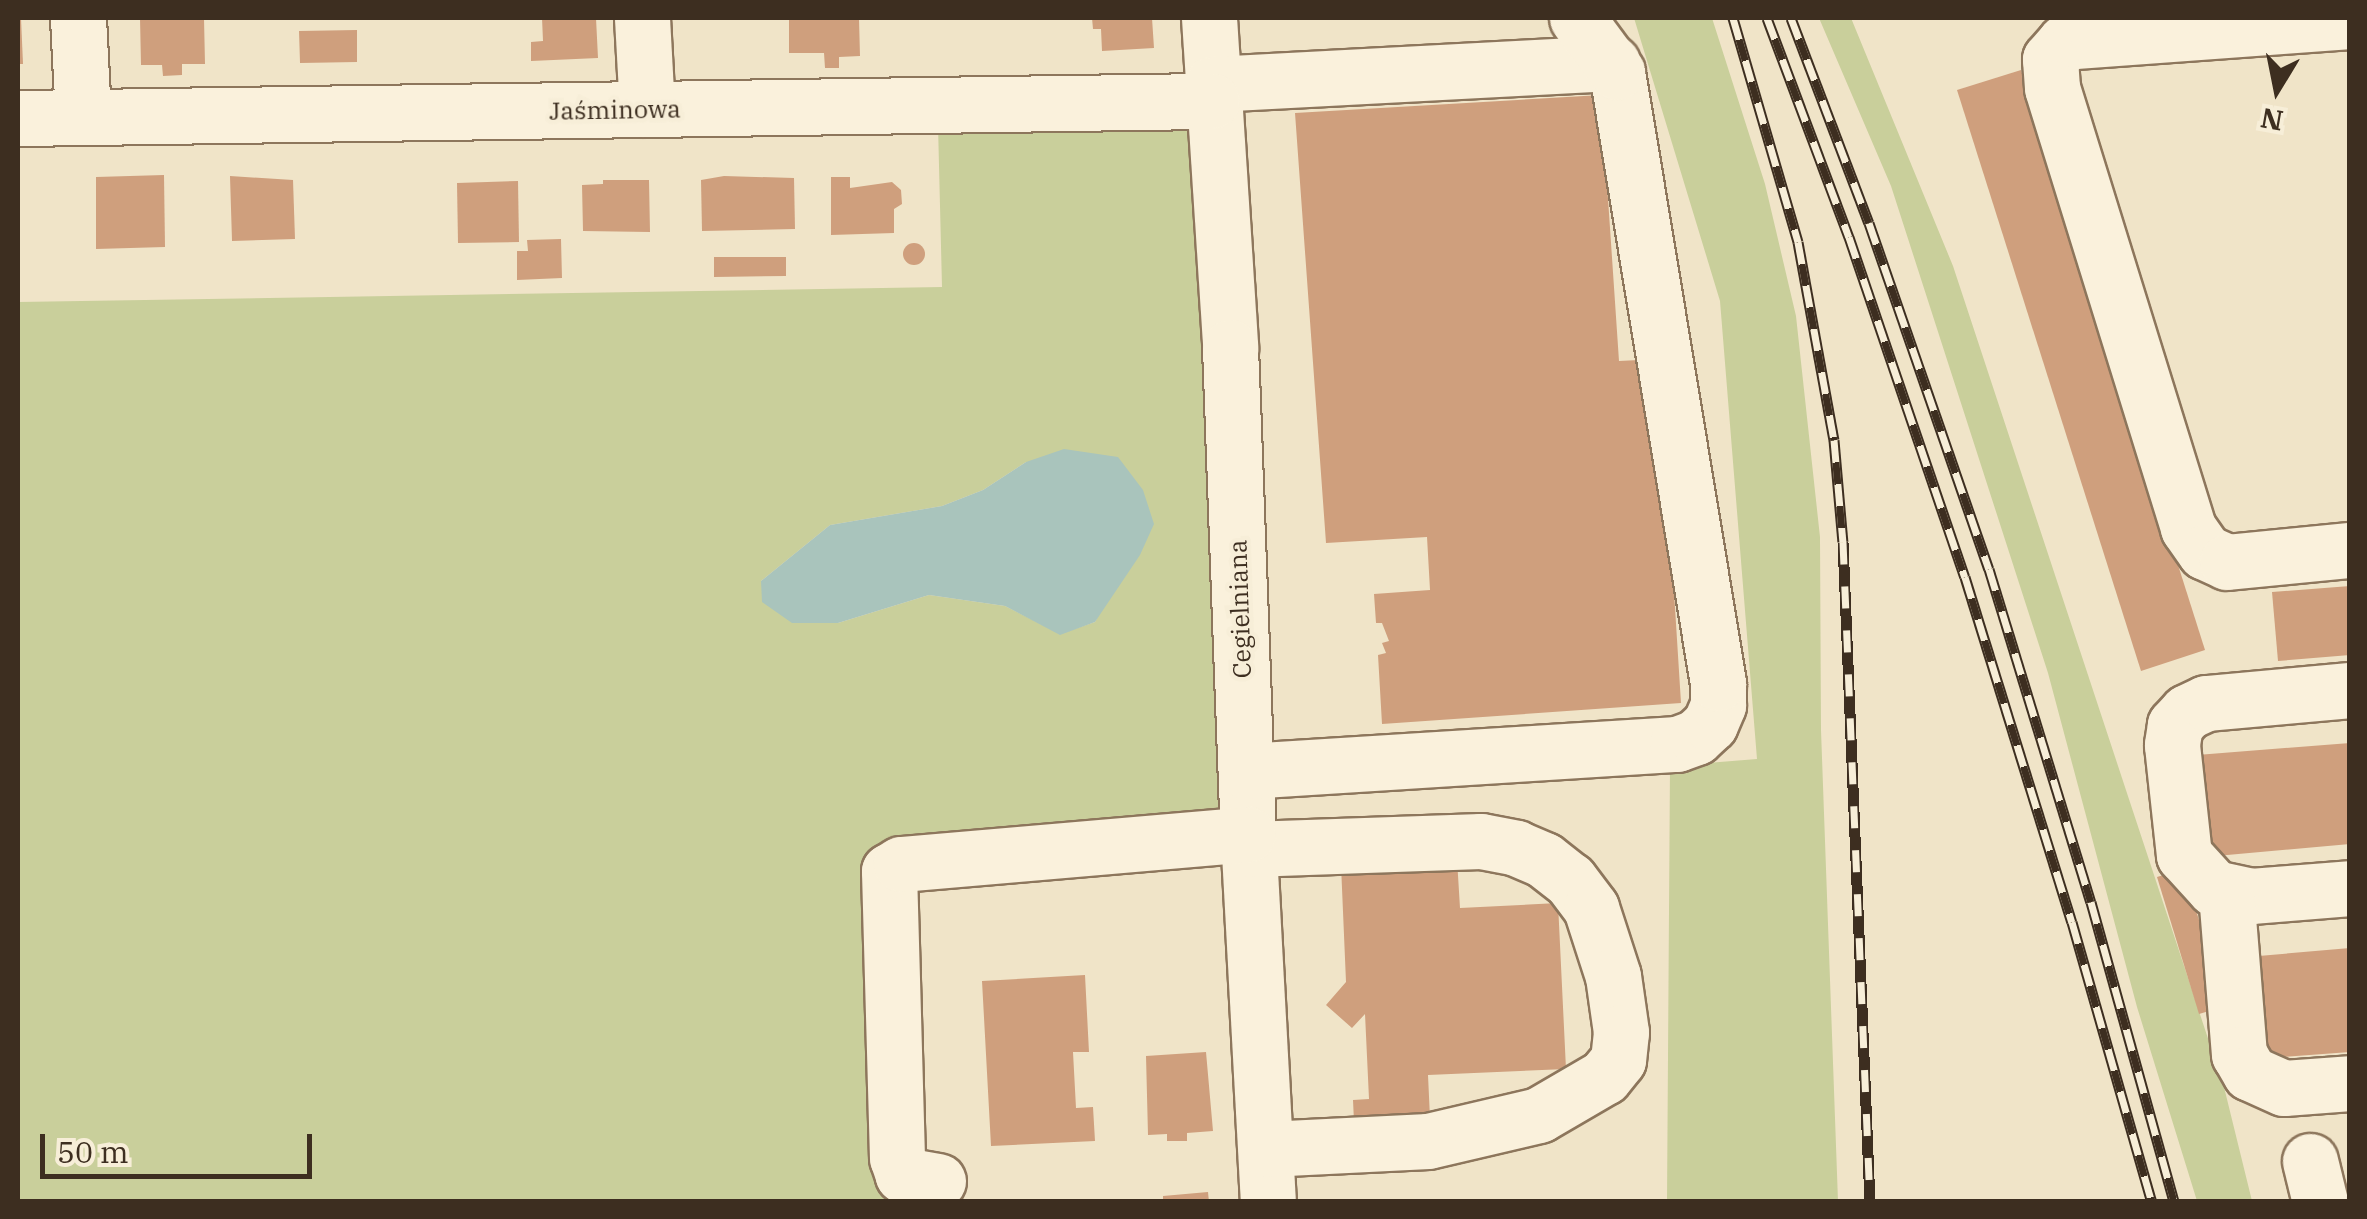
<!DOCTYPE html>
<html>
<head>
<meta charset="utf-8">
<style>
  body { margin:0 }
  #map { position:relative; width:2367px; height:1219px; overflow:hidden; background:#f0e4c8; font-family:"IBM Plex Serif",serif }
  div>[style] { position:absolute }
  .green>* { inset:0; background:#c9cf9b }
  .water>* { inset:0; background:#a9c4bc }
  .building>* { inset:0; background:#cf9f7d }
  .round { border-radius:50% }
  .roads { filter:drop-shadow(2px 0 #8d765c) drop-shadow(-2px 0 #8d765c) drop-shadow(0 2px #8d765c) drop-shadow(0 -2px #8d765c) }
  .minor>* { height:55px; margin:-27.5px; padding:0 27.5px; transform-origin:27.5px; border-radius:27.5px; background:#faf1dc }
  .rail>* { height:11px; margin-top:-5.5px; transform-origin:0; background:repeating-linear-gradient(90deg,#f7eed8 0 22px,#3d2e20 0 44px); box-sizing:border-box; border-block:2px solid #3d2e20 }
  span { translate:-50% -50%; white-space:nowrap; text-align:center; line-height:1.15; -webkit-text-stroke:9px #f7eed8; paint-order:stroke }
  .street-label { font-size:25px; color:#3d2e20 }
  .frame { position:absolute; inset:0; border:20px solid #3d2e20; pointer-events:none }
  .north { position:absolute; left:2227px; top:40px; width:100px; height:100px; -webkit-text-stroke:8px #f7eed8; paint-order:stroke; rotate:190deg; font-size:28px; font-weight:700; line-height:40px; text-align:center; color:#3d2e20 }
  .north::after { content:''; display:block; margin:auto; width:35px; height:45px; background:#3d2e20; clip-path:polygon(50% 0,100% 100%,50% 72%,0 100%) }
  .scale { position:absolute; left:40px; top:1134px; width:272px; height:45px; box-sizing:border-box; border:5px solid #3d2e20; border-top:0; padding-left:12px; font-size:30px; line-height:35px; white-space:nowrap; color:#3d2e20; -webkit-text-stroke:8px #f7eed8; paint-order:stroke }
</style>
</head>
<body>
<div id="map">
  <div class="green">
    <div style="clip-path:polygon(1634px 18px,1712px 18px,1765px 184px,1796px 316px,1820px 537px,1821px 730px,1838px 1201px,1667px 1201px,1670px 766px,1757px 759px,1720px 301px)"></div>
    <div style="clip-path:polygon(1819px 18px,1851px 18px,1953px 266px,2224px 1087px,2252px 1201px,2197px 1201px,2137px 1007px,2048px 673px,1891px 186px)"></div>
    <div style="clip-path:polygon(evenodd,1196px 123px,1228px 817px,880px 855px,898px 1201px,18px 1201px,18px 302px,942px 287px,938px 125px,1196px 123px,1026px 462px,1107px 599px,1095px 622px,1060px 634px,1005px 606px,929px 595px,838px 623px,793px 623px,761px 581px,830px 525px,942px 506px,983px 490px,1026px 462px)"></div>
  </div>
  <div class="water">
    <div style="clip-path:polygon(1064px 449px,1118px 457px,1143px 490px,1154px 524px,1140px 555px,1095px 622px,1060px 635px,1005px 606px,929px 595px,838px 623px,792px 623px,762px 602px,761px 581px,830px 525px,942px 506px,983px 490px,1026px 462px)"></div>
  </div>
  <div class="building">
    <div style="clip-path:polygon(18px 18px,21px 18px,23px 64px,18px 64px)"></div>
    <div style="clip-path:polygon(140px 18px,204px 18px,205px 64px,182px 64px,182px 75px,163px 76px,162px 65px,141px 65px)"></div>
    <div style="clip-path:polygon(542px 18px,596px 18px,598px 58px,531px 61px,531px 42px,543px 41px)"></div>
    <div style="clip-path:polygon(789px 18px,859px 18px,860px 56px,839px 57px,839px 68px,825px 68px,824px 53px,789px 53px)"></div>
    <div style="clip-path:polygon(1092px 18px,1152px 18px,1154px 48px,1102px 51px,1101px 29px,1093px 29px)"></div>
    <div style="clip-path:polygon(357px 30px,357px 62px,300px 63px,299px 31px)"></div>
    <div style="clip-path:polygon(2021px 70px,2205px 650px,2141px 671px,1957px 90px)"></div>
    <div style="clip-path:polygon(1601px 95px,1619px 361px,1639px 360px,1673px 576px,1681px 703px,1382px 724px,1378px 655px,1386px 653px,1382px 643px,1389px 641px,1382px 623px,1376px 623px,1374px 594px,1430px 590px,1427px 537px,1326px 543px,1295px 113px)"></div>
    <div style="clip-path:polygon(164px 175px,165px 247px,96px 249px,96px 177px)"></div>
    <div style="clip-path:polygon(230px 176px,293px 180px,295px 239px,232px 241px)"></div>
    <div style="clip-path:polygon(724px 176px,794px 178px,795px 229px,702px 231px,701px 180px)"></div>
    <div style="clip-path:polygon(831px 177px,850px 177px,850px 188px,892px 182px,901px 190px,902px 204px,894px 209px,894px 233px,831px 235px)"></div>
    <div style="clip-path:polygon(603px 180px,649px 180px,650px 232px,583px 231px,582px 185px,603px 184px)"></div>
    <div style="clip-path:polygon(518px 181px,519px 242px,458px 243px,457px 183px)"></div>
    <div style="clip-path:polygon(561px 239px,562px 278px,517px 280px,517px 251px,528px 251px,527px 240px)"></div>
    <div class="round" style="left:903px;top:243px;width:22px;height:22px"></div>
    <div style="clip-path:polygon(714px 257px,786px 257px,786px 276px,714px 277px)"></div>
    <div style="clip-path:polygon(2350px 586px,2350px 655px,2278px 661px,2272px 592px)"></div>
    <div style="clip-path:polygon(2350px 743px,2350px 844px,2205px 857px,2197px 755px)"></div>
    <div style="clip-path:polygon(1457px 859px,1460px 908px,1558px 903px,1566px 1069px,1428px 1075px,1430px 1118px,1354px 1122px,1353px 1100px,1369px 1099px,1365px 1014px,1352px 1028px,1326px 1005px,1346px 982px,1341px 865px)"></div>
    <div style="clip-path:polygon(2183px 869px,2226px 1006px,2199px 1014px,2157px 877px)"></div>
    <div style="clip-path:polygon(2350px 948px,2350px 1052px,2255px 1059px,2247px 957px)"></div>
    <div style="clip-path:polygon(1085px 975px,1089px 1052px,1073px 1052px,1076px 1108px,1093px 1107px,1095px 1141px,991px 1146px,982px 981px)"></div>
    <div style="clip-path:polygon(1206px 1052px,1213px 1131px,1187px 1133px,1187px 1141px,1167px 1141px,1167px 1134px,1148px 1135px,1146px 1056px)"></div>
    <div style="clip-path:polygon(1208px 1192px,1209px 1202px,1163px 1202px,1163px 1196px)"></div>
  </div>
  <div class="roads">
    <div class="minor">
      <div style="left:78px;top:18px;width:99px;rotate:87.1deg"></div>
      <div style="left:642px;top:18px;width:91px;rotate:86.9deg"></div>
      <div style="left:1209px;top:18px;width:330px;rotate:86.3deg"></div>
      <div style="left:1230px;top:347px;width:487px;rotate:87.9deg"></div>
      <div style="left:1248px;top:834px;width:369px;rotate:86.9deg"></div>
      <div style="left:2350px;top:21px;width:286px;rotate:175.8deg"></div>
      <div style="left:2065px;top:42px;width:23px;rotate:131deg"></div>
      <div style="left:2050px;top:59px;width:29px;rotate:86deg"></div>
      <div style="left:2052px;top:88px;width:461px;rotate:72.8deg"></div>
      <div style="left:2188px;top:528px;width:29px;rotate:55deg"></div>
      <div style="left:2205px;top:552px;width:24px;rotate:24deg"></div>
      <div style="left:2227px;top:562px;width:124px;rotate:-5.6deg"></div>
      <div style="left:1212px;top:84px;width:401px;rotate:-3deg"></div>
      <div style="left:18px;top:118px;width:1194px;rotate:-0.82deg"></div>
      <div style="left:2350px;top:690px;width:145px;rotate:174.8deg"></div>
      <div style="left:2206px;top:703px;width:21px;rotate:155deg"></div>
      <div style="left:2187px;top:712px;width:18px;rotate:133deg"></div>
      <div style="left:2175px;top:725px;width:20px;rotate:99deg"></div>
      <div style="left:2172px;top:745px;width:111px;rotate:83.8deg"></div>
      <div style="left:2184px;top:855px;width:45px;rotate:47.7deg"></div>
      <div style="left:2214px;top:888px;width:38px;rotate:12deg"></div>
      <div style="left:2251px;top:896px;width:99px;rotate:-4.6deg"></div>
      <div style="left:1246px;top:771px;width:432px;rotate:-3.6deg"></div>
      <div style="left:1677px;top:744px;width:20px;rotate:-20deg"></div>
      <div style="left:1696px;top:737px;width:19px;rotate:-43deg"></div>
      <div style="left:1710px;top:724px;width:21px;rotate:-67deg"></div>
      <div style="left:1718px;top:705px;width:22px;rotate:-90deg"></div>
      <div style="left:1718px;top:683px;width:619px;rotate:-99.39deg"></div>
      <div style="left:1617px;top:72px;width:67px;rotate:-126.5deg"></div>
      <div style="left:1249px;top:849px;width:232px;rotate:-2deg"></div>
      <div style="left:1481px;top:841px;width:36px;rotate:11deg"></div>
      <div style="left:1516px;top:848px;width:30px;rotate:23deg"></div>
      <div style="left:1544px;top:860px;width:33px;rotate:38deg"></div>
      <div style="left:1570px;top:880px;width:35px;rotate:53deg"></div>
      <div style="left:1591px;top:908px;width:71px;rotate:72.1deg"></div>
      <div style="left:1613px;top:976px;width:57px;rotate:81.9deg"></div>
      <div style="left:1621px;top:1032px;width:28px;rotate:96deg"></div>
      <div style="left:1618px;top:1060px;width:22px;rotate:129deg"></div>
      <div style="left:1604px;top:1077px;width:75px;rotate:149.7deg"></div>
      <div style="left:1539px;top:1115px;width:114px;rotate:166.8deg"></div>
      <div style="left:1428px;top:1141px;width:162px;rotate:177.2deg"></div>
      <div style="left:2226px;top:893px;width:162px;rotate:85.4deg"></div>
      <div style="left:2239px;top:1054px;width:22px;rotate:60deg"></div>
      <div style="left:2250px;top:1073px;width:37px;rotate:24deg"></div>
      <div style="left:2284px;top:1088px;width:66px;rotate:-4.3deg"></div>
      <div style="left:2310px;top:1161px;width:42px;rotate:76.3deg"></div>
      <div style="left:938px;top:1181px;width:36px;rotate:-170deg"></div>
      <div style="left:903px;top:1175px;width:18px;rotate:-109deg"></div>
      <div style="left:897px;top:1158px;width:287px;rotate:-91.6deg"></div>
      <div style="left:889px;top:871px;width:14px;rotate:-30deg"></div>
      <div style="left:901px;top:864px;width:348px;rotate:-4.9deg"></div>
    </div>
  </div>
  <div class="rail">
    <div style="left:1733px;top:18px;width:233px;rotate:73.8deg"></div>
    <div style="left:1798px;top:242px;width:201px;rotate:79.7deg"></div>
    <div style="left:1834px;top:440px;width:102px;rotate:85deg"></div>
    <div style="left:1843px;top:542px;width:661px;rotate:87.66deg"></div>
    <div style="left:1767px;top:18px;width:234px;rotate:69.5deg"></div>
    <div style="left:1849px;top:237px;width:359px;rotate:71.2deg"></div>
    <div style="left:1965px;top:577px;width:361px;rotate:72.8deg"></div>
    <div style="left:2072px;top:922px;width:291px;rotate:74.1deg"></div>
    <div style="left:1791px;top:18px;width:219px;rotate:69.2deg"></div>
    <div style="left:1869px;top:223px;width:366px;rotate:70.9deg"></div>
    <div style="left:1989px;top:569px;width:348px;rotate:73deg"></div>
    <div style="left:2091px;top:902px;width:311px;rotate:74.5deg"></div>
  </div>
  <div class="street-label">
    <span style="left:615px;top:110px;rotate:-1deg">Jaśminowa</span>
    <span style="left:1240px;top:609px;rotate:-92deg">Cegielniana</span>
  </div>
  <div class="frame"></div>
  <div class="north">N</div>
  <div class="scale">50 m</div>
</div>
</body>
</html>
